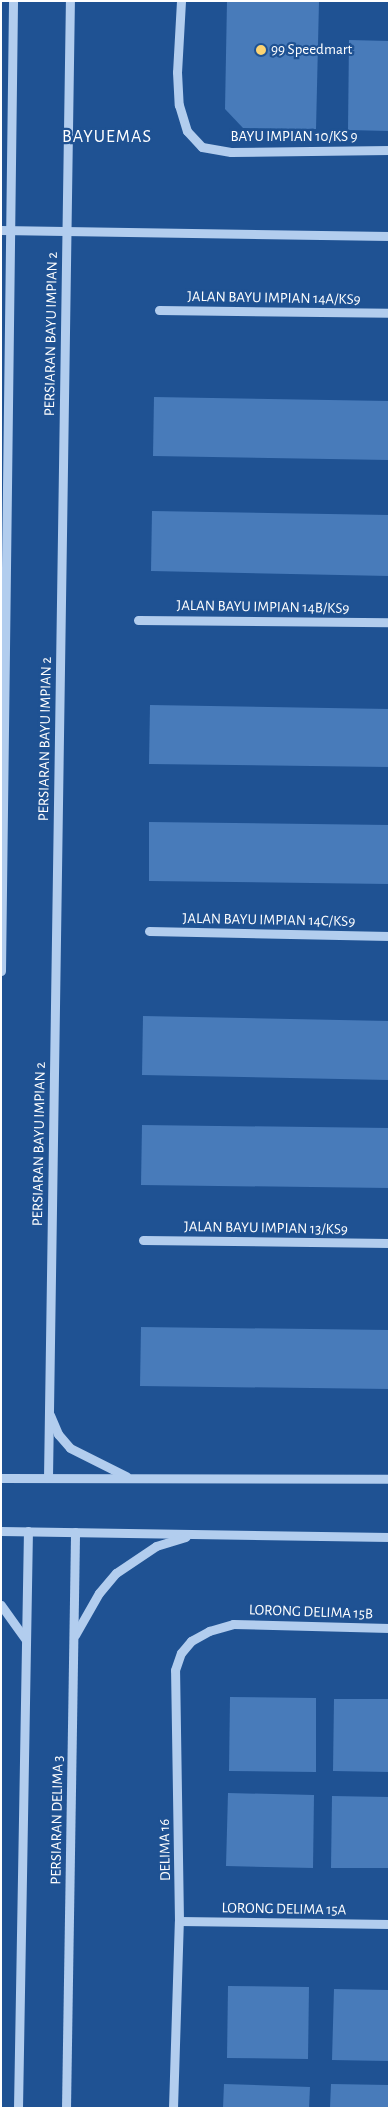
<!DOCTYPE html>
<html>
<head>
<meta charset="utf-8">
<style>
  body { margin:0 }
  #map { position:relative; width:390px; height:2109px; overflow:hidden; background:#1f5293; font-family:"Alegreya Sans",sans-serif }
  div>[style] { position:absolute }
  .building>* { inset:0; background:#487bba }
  .minor>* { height:9px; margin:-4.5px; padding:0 4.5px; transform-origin:4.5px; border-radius:4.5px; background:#b2cdee }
  .dots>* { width:14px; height:14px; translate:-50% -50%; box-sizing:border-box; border:2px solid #1f5293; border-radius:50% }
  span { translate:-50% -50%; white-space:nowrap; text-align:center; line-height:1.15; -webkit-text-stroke:4.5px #1f5293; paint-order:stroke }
  .poi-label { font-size:15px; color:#fff }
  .left { translate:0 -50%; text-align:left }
  .street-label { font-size:15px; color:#fff }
  .quarter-label { font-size:18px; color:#fff; letter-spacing:1px }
  .frame { position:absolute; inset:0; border:2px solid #fff; pointer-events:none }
</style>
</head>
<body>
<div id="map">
  <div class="building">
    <div style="clip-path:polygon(227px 1px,319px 1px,316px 129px,243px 128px,225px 109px)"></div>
    <div style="clip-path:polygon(349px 40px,389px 41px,389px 131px,348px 130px)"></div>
    <div style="clip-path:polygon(154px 397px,389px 401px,389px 460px,153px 456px)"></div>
    <div style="clip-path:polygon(152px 511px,389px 515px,389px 576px,151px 571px)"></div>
    <div style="clip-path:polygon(150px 705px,389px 709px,389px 767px,149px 764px)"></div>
    <div style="clip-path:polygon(149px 822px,389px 825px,389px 884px,149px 881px)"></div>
    <div style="clip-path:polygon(143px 1016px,389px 1021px,389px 1080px,142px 1075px)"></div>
    <div style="clip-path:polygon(142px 1125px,389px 1128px,389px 1188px,141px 1185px)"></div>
    <div style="clip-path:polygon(141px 1327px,389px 1330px,389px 1389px,140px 1386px)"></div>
    <div style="clip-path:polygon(230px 1697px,316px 1698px,316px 1772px,229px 1771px)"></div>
    <div style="clip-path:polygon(334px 1699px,389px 1699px,389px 1772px,333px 1771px)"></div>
    <div style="clip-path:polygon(228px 1793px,314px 1795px,313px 1868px,226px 1866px)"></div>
    <div style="clip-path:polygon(332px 1796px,389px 1797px,389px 1868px,331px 1868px)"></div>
    <div style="clip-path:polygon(228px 1986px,309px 1987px,308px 2059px,227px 2058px)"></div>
    <div style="clip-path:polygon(334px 1989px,389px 1990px,389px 2061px,332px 2060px)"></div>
    <div style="clip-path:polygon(224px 2084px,310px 2087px,309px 2108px,223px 2108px)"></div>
    <div style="clip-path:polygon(331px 2084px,389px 2085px,389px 2108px,330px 2108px)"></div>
  </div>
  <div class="minor">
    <div style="left:181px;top:1px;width:71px;rotate:93.2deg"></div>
    <div style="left:177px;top:72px;width:33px;rotate:87deg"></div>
    <div style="left:179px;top:105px;width:27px;rotate:73deg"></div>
    <div style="left:187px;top:131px;width:22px;rotate:47deg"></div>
    <div style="left:202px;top:147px;width:29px;rotate:10deg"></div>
    <div style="left:231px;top:152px;width:158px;rotate:-0.7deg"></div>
    <div style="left:1px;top:230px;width:388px;rotate:0.9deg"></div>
    <div style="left:159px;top:310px;width:230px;rotate:0.7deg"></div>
    <div style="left:138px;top:620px;width:251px;rotate:0.5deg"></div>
    <div style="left:149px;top:931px;width:240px;rotate:1.2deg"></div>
    <div style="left:1px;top:971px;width:970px;rotate:-89.29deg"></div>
    <div style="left:143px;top:1240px;width:246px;rotate:0.7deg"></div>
    <div style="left:50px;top:1415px;width:21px;rotate:67deg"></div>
    <div style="left:58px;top:1434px;width:18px;rotate:49deg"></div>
    <div style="left:70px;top:1448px;width:63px;rotate:26.6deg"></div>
    <div style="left:1px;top:1478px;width:388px;rotate:0.1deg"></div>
    <div style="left:48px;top:1478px;width:1477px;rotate:-89.15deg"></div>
    <div style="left:1px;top:1531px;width:388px;rotate:0.9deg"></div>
    <div style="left:1px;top:1605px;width:43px;rotate:54.5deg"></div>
    <div style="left:75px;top:1635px;width:48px;rotate:-60.3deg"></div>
    <div style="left:99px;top:1593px;width:26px;rotate:-50deg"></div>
    <div style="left:116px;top:1573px;width:48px;rotate:-34deg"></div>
    <div style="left:156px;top:1546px;width:31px;rotate:-17deg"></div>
    <div style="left:179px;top:1921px;width:210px;rotate:0.8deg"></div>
    <div style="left:18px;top:2108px;width:577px;rotate:-89.01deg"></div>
    <div style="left:66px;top:2108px;width:576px;rotate:-89.1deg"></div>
    <div style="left:173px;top:2108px;width:187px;rotate:-88.2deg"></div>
    <div style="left:179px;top:1921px;width:251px;rotate:-90.9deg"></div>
    <div style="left:175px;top:1670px;width:18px;rotate:-71deg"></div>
    <div style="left:181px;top:1653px;width:16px;rotate:-50deg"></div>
    <div style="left:191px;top:1641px;width:21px;rotate:-29deg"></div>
    <div style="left:209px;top:1631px;width:25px;rotate:-16deg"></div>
    <div style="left:233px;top:1624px;width:156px;rotate:1.5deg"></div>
  </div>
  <div class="dots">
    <div style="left:261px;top:50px;background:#fbd372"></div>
  </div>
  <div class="poi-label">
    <span class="left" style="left:271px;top:50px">99 Speedmart</span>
  </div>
  <div class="street-label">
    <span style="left:294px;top:137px">BAYU IMPIAN 10/KS 9</span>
    <span style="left:274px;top:298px;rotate:1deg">JALAN BAYU IMPIAN 14A/KS9</span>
    <span style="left:51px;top:334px;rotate:-89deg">PERSIARAN BAYU IMPIAN 2</span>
    <span style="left:263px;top:607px;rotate:1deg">JALAN BAYU IMPIAN 14B/KS9</span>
    <span style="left:45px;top:739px;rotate:-89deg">PERSIARAN BAYU IMPIAN 2</span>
    <span style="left:269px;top:920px;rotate:1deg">JALAN BAYU IMPIAN 14C/KS9</span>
    <span style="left:39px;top:1144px;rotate:-89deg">PERSIARAN BAYU IMPIAN 2</span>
    <span style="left:266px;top:1228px;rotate:1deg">JALAN BAYU IMPIAN 13/KS9</span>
    <span style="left:311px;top:1612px;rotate:2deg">LORONG DELIMA 15B</span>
    <span style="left:57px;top:1820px;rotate:-89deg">PERSIARAN DELIMA 3</span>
    <span style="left:165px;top:1850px;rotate:-91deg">DELIMA 16</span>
    <span style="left:284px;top:1909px;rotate:1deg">LORONG DELIMA 15A</span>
  </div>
  <div class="quarter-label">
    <span style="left:107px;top:137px">BAYUEMAS</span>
  </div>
  <div class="frame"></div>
</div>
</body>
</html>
